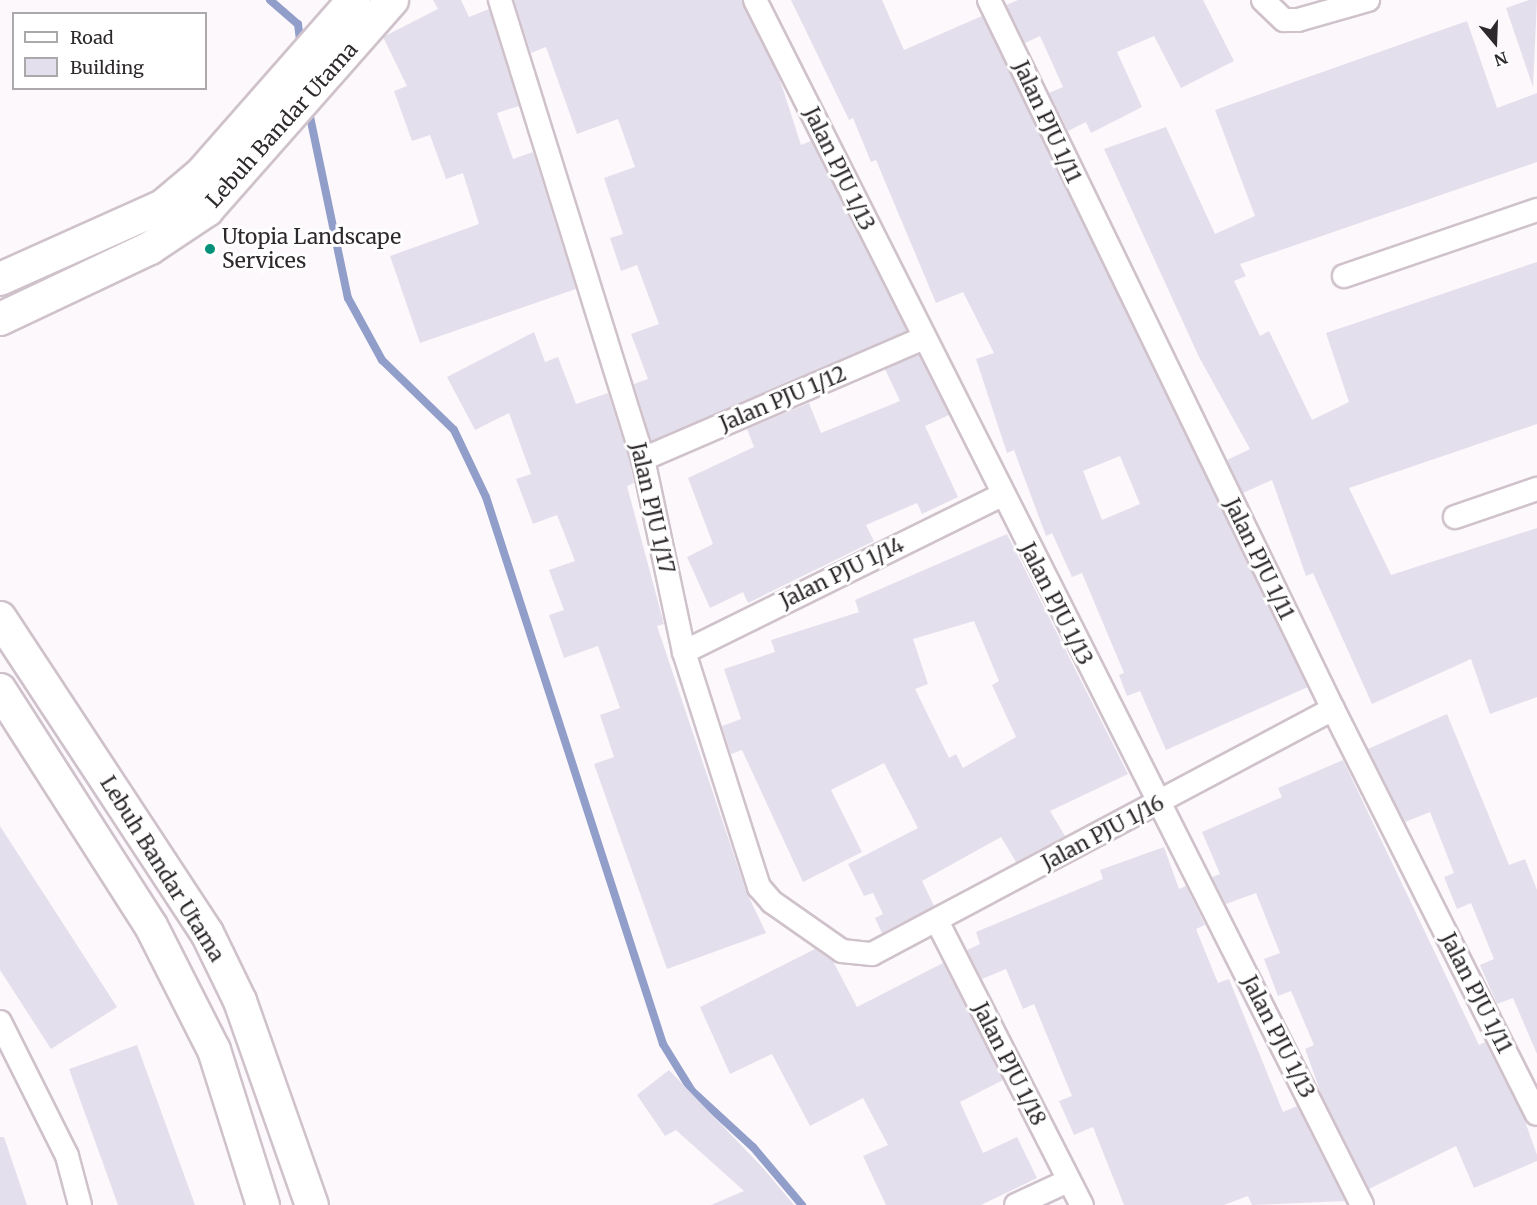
<!DOCTYPE html>
<html>
<head>
<meta charset="utf-8">
<style>
  body { margin:0 }
  #map { position:relative; width:1537px; height:1205px; overflow:hidden; background:#fdf8fc; font-family:Merriweather,serif }
  div>[style] { position:absolute }
  .stream>* { height:8px; margin:-4px; padding:0 4px; transform-origin:4px; border-radius:4px; background:#919eca }
  .building>* { inset:0; background:#e4dfec }
  .roads { filter:drop-shadow(2px 0 #cfc2cb) drop-shadow(-2px 0 #cfc2cb) drop-shadow(0 2px #cfc2cb) drop-shadow(0 -2px #cfc2cb) }
  .minor>* { height:22px; margin:-11px; padding:0 11px; transform-origin:11px; border-radius:11px; background:#fff }
  .secondary>* { height:32px; margin:-16px; padding:0 16px; transform-origin:16px; border-radius:16px; background:#fff }
  .dots>* { width:16px; height:16px; translate:-50% -50%; box-sizing:border-box; border:3px solid #fff; border-radius:50% }
  span { translate:-50% -50%; white-space:nowrap; text-align:center; line-height:1.15; -webkit-text-stroke:6px #fff; paint-order:stroke }
  .street-label { font-size:21px; color:#2d292c }
  .poi-label { font-size:21px; color:#2d292c }
  .left { translate:0 -50%; text-align:left }
  .legend { position:absolute; left:12px; top:12px; width:195px; height:78px; box-sizing:border-box; background:#fff; border:2px solid #aba9ab; margin:0; padding:8px 10px; list-style:none; font-size:18px; color:#2d292c }
  .legend li { display:flex; align-items:center; gap:12px; height:30px }
  .legend b { width:30px; border:2px solid #aba9ab }
  .north { position:absolute; left:1465px; top:12px; width:60px; height:60px; -webkit-text-stroke:4px #fff; paint-order:stroke; rotate:161deg; font-size:16px; font-weight:700; line-height:24px; text-align:center; color:#2d292c }
  .north::after { content:''; display:block; margin:auto; width:21px; height:27px; background:#2d292c; clip-path:polygon(50% 0,100% 100%,50% 72%,0 100%) }
</style>
</head>
<body>
<div id="map">
  <div class="stream">
    <div style="left:270px;top:0;width:37px;rotate:41deg"></div>
    <div style="left:298px;top:24px;width:23px;rotate:83deg"></div>
    <div style="left:308px;top:107px;width:195px;rotate:78.2deg"></div>
    <div style="left:348px;top:298px;width:71px;rotate:61.3deg"></div>
    <div style="left:382px;top:360px;width:100px;rotate:44.2deg"></div>
    <div style="left:454px;top:430px;width:74px;rotate:64.5deg"></div>
    <div style="left:486px;top:497px;width:575px;rotate:72.07deg"></div>
    <div style="left:663px;top:1044px;width:55px;rotate:58.3deg"></div>
    <div style="left:692px;top:1091px;width:83px;rotate:42.6deg"></div>
    <div style="left:753px;top:1147px;width:76px;rotate:49.8deg"></div>
  </div>
  <div class="building">
    <div style="clip-path:polygon(433px 0,461px 0,469px 17px,489px 9px,519px 106px,497px 113px,513px 159px,533px 152px,576px 289px,420px 343px,390px 256px,479px 224px,463px 173px,446px 179px,430px 135px,412px 141px,394px 91px,407px 86px,383px 37px,438px 9px)"></div>
    <div style="clip-path:polygon(514px 0,742px 0,780px 80px,801px 145px,811px 141px,907px 331px,651px 441px,634px 384px,648px 379px,631px 334px,659px 324px,637px 265px,621px 271px,610px 238px,623px 234px,604px 178px,635px 167px,618px 119px,577px 134px,546px 47px,531px 53px)"></div>
    <div style="clip-path:polygon(evenodd,791px 0,882px 0,904px 50px,982px 16px,1308px 687px,1166px 750px,1140px 691px,1127px 696px,1119px 675px,1124px 673px,1082px 573px,1072px 577px,1052px 533px,1046px 536px,1014px 450px,1007px 453px,976px 359px,994px 353px,963px 292px,936px 303px,876px 160px,871px 162px,853px 118px,849px 120px,791px 0,1120px 456px,1140px 504px,1102px 520px,1083px 471px,1120px 456px)"></div>
    <div style="clip-path:polygon(1018px 0,1203px 0,1234px 61px,1181px 88px,1154px 36px,1117px 52px,1142px 107px,1091px 133px,1086px 122px,1068px 131px,1049px 93px,1063px 87px,1040px 36px,1025px 43px,1006px 5px)"></div>
    <div style="clip-path:polygon(1529px 0,1537px 0,1533px 87px,1506px 8px)"></div>
    <div style="clip-path:polygon(1467px 21px,1497px 108px,1537px 93px,1537px 162px,1240px 264px,1246px 276px,1234px 281px,1260px 336px,1269px 331px,1312px 420px,1349px 402px,1326px 333px,1537px 262px,1537px 424px,1349px 488px,1391px 575px,1537px 528px,1537px 697px,1490px 714px,1471px 659px,1372px 704px,1313px 573px,1306px 576px,1272px 480px,1243px 493px,1227px 460px,1250px 449px,1199px 357px,1104px 149px,1166px 127px,1215px 234px,1255px 216px,1215px 110px)"></div>
    <div style="clip-path:polygon(534px 332px,545px 362px,558px 357px,576px 404px,608px 393px,630px 462px,634px 483px,627px 486px,664px 624px,657px 626px,746px 891px,766px 933px,667px 969px,594px 764px,614px 757px,600px 715px,620px 708px,598px 646px,564px 658px,549px 615px,564px 610px,549px 570px,575px 561px,557px 515px,533px 524px,516px 479px,531px 474px,509px 413px,475px 430px,447px 377px)"></div>
    <div style="clip-path:polygon(919px 355px,949px 415px,925px 426px,958px 497px,922px 514px,917px 503px,866px 525px,874px 541px,748px 603px,743px 592px,710px 608px,687px 557px,713px 544px,688px 478px,754px 447px,747px 429px,809px 403px,821px 433px,900px 401px,885px 369px)"></div>
    <div style="clip-path:polygon(evenodd,1007px 534px,1128px 774px,1050px 811px,1065px 836px,1016px 862px,1001px 837px,922px 881px,934px 906px,882px 933px,875px 918px,883px 914px,873px 893px,864px 896px,848px 864px,918px 828px,884px 763px,831px 790px,862px 852px,803px 882px,742px 750px,731px 754px,722px 726px,741px 719px,724px 669px,775px 652px,771px 640px,859px 612px,855px 600px,1007px 534px,974px 621px,999px 681px,992px 685px,1016px 737px,963px 768px,956px 754px,949px 758px,915px 689px,928px 684px,913px 639px,974px 621px)"></div>
    <div style="clip-path:polygon(1447px 714px,1509px 865px,1525px 859px,1537px 890px,1537px 1054px,1513px 998px,1497px 1004px,1480px 965px,1494px 959px,1471px 903px,1457px 909px,1444px 877px,1454px 873px,1430px 812px,1405px 822px,1368px 749px)"></div>
    <div style="clip-path:polygon(1343px 760px,1479px 1045px,1485px 1042px,1522px 1113px,1537px 1155px,1537px 1161px,1474px 1188px,1456px 1146px,1369px 1189px,1322px 1096px,1305px 1049px,1314px 1045px,1291px 991px,1278px 996px,1264px 959px,1280px 953px,1256px 893px,1226px 904px,1212px 877px,1220px 874px,1202px 832px,1282px 797px,1278px 788px)"></div>
    <div style="clip-path:polygon(0 826px,117px 1007px,51px 1049px,0 970px)"></div>
    <div style="clip-path:polygon(1164px 847px,1179px 889px,1186px 886px,1205px 925px,1196px 929px,1218px 983px,1229px 979px,1283px 1112px,1297px 1106px,1345px 1201px,1252px 1205px,1248px 1196px,1224px 1205px,1124px 1205px,1093px 1127px,1074px 1135px,1059px 1101px,1072px 1096px,1034px 1004px,1023px 1009px,1006px 969px,982px 979px,967px 950px,980px 944px,976px 932px,1103px 879px,1100px 870px)"></div>
    <div style="clip-path:polygon(815px 949px,833px 961px,857px 1007px,943px 963px,1003px 1080px,960px 1102px,983px 1153px,1017px 1137px,1037px 1178px,981px 1205px,886px 1205px,863px 1156px,888px 1145px,863px 1098px,810px 1126px,772px 1054px,730px 1074px,700px 1007px)"></div>
    <div style="clip-path:polygon(137px 1045px,195px 1205px,118px 1205px,69px 1069px)"></div>
    <div style="clip-path:polygon(669px 1070px,763px 1168px,794px 1205px,711px 1205px,744px 1191px,676px 1130px,665px 1136px,637px 1095px)"></div>
    <div style="clip-path:polygon(0 1137px,4px 1137px,27px 1205px,0 1205px)"></div>
  </div>
  <div class="roads">
    <div class="minor">
      <div style="left:500px;top:0;width:481px;rotate:72.7deg"></div>
      <div style="left:643px;top:459px;width:197px;rotate:78deg"></div>
      <div style="left:684px;top:652px;width:247px;rotate:72.3deg"></div>
      <div style="left:759px;top:887px;width:20px;rotate:49deg"></div>
      <div style="left:772px;top:902px;width:85px;rotate:35deg"></div>
      <div style="left:842px;top:951px;width:30px;rotate:6deg"></div>
      <div style="left:872px;top:954px;width:522px;rotate:-27.99deg"></div>
      <div style="left:755px;top:0;width:1349px;rotate:63.26deg"></div>
      <div style="left:989px;top:0;width:788px;rotate:64.12deg"></div>
      <div style="left:1333px;top:709px;width:453px;rotate:63.3deg"></div>
      <div style="left:1263px;top:0;width:29px;rotate:44deg"></div>
      <div style="left:1284px;top:20px;width:14px"></div>
      <div style="left:1298px;top:20px;width:73px;rotate:-15.9deg"></div>
      <div style="left:1344px;top:276px;width:204px;rotate:-18.9deg"></div>
      <div style="left:643px;top:459px;width:304px;rotate:-23.3deg"></div>
      <div style="left:1455px;top:517px;width:87px;rotate:-18.9deg"></div>
      <div style="left:684px;top:652px;width:354px;rotate:-26.3deg"></div>
      <div style="left:937px;top:921px;width:319px;rotate:63deg"></div>
      <div style="left:0;top:1022px;width:150px;rotate:63.4deg"></div>
      <div style="left:67px;top:1156px;width:51px;rotate:75.1deg"></div>
      <div style="left:1016px;top:1205px;width:57px;rotate:-24.8deg"></div>
    </div>
    <div class="secondary">
      <div style="left:0;top:279px;width:179px;rotate:-24.1deg"></div>
      <div style="left:163px;top:206px;width:50px;rotate:-40.1deg"></div>
      <div style="left:201px;top:174px;width:232px;rotate:-48.7deg"></div>
      <div style="left:0;top:319px;width:166px;rotate:-25.3deg"></div>
      <div style="left:150px;top:248px;width:69px;rotate:-33.7deg"></div>
      <div style="left:207px;top:210px;width:280px;rotate:-48.6deg"></div>
      <div style="left:0;top:618px;width:377px;rotate:56.7deg"></div>
      <div style="left:207px;top:933px;width:76px;rotate:64.1deg"></div>
      <div style="left:240px;top:1001px;width:216px;rotate:70.6deg"></div>
      <div style="left:0;top:690px;width:280px;rotate:57.4deg"></div>
      <div style="left:151px;top:926px;width:139px;rotate:63.1deg"></div>
      <div style="left:214px;top:1050px;width:163px;rotate:72.5deg"></div>
    </div>
  </div>
  <div class="dots">
    <div style="left:210px;top:249px;background:#02907b"></div>
  </div>
  <div class="street-label">
    <span style="left:1047px;top:122px;rotate:65deg">Jalan PJU 1/11</span>
    <span style="left:282px;top:125px;rotate:-48deg">Lebuh Bandar Utama</span>
    <span style="left:839px;top:169px;rotate:64deg">Jalan PJU 1/13</span>
    <span style="left:783px;top:399px;rotate:-23deg">Jalan PJU 1/12</span>
    <span style="left:652px;top:508px;rotate:77deg">Jalan PJU 1/17</span>
    <span style="left:1259px;top:559px;rotate:64deg">Jalan PJU 1/11</span>
    <span style="left:842px;top:573px;rotate:-26deg">Jalan PJU 1/14</span>
    <span style="left:1056px;top:604px;rotate:63deg">Jalan PJU 1/13</span>
    <span style="left:1103px;top:833px;rotate:-28deg">Jalan PJU 1/16</span>
    <span style="left:162px;top:869px;rotate:58deg">Lebuh Bandar Utama</span>
    <span style="left:1476px;top:993px;rotate:63deg">Jalan PJU 1/11</span>
    <span style="left:1278px;top:1037px;rotate:63deg">Jalan PJU 1/13</span>
    <span style="left:1009px;top:1064px;rotate:63deg">Jalan PJU 1/18</span>
  </div>
  <div class="poi-label">
    <span class="left" style="left:222px;top:249px">Utopia Landscape<br>Services</span>
  </div>
  <ul class="legend">
  <li><b style="height:8px;background:#fff"></b>Road</li>
  <li><b style="height:16px;background:#e4dfec"></b>Building</li>
  </ul>
  <div class="north">N</div>
</div>
</body>
</html>
